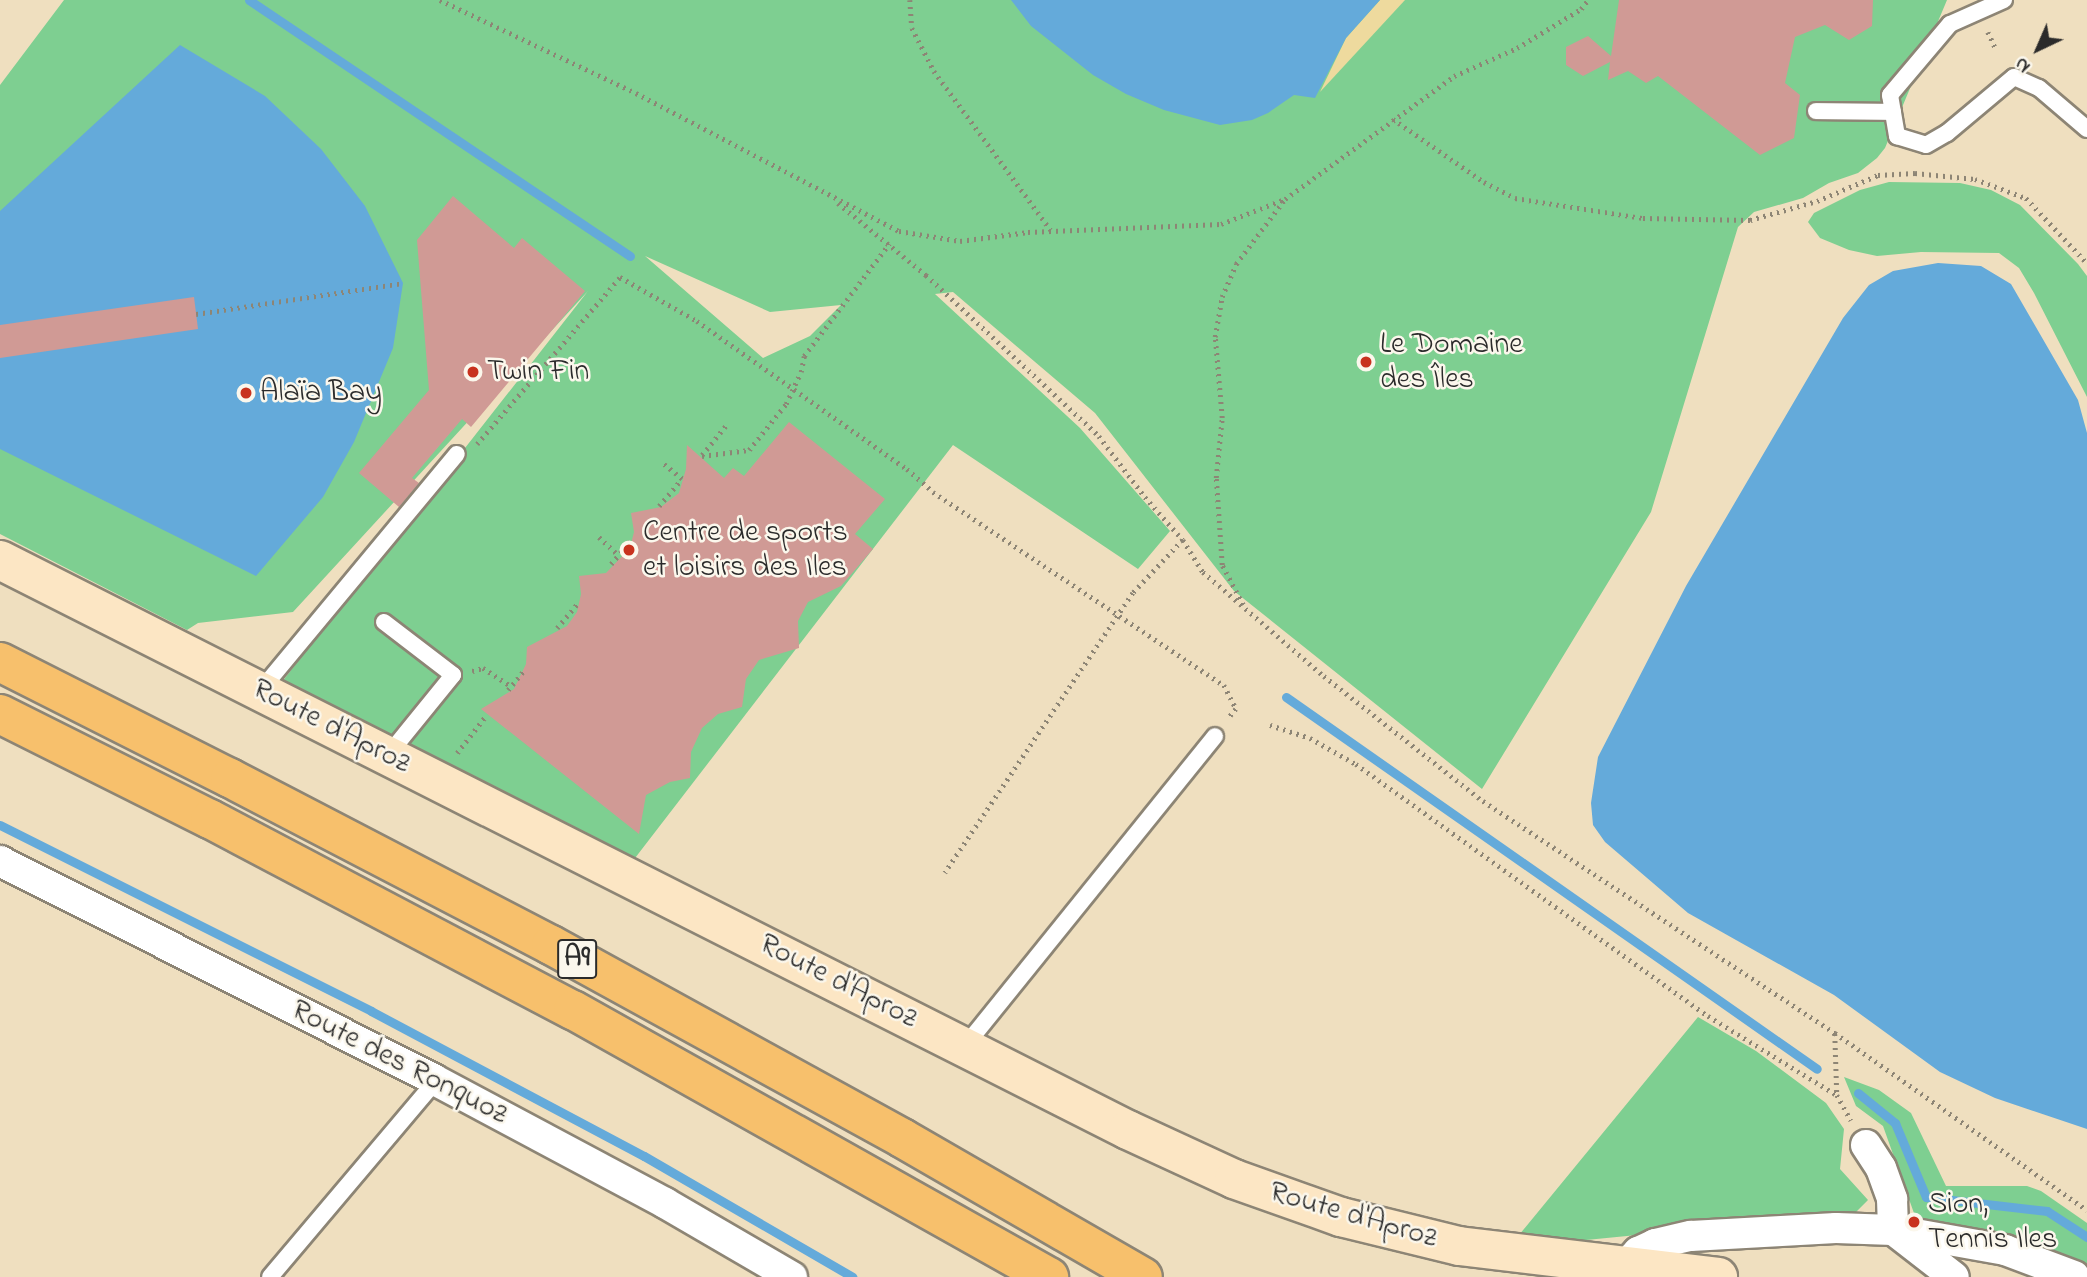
<!DOCTYPE html>
<html>
<head>
<meta charset="utf-8">
<style>
  body { margin:0 }
  #map { position:relative; width:2087px; height:1277px; overflow:hidden; background:#efdfbf; font-family:"Indie Flower",sans-serif }
  div>[style] { position:absolute }
  .green>* { inset:0; background:#7ecf91 }
  .sand>* { inset:0; background:#eeda9e }
  .water>* { inset:0; background:#64aada }
  .stream>* { height:9px; margin:-4.5px; padding:0 4.5px; transform-origin:4.5px; border-radius:4.5px; background:#64aada }
  .building>* { inset:0; background:#d09a95 }
  .path>* { height:4.5px; margin-top:-2.25px; transform-origin:0; background:repeating-linear-gradient(90deg,#8d8575 0 2px,transparent 0 7px) }
  .roads { filter:drop-shadow(2px 0 #8d8575) drop-shadow(-2px 0 #8d8575) drop-shadow(0 2px #8d8575) drop-shadow(0 -2px #8d8575) }
  .lane>* { height:16px; margin:-8px; padding:0 8px; transform-origin:8px; border-radius:8px; background:#fff }
  .street>* { height:30px; margin:-15px; padding:0 15px; transform-origin:15px; border-radius:15px; background:#fff }
  .secondary>* { height:38px; margin:-19px; padding:0 19px; transform-origin:19px; border-radius:19px; background:#fce6c4 }
  .highway>* { height:38px; margin:-19px; padding:0 19px; transform-origin:19px; border-radius:19px; background:#f7c06c }
  .dots>* { width:19px; height:19px; translate:-50% -50%; box-sizing:border-box; border:4px solid #fbf7ec; border-radius:50% }
  span { translate:-50% -50%; white-space:nowrap; text-align:center; line-height:1.15; -webkit-text-stroke:5px #fbf7ec; paint-order:stroke }
  .shield-label span { padding:2px 5px; background:#fbf7ec; border:2px solid; border-radius:5px; -webkit-text-stroke-width:0 }
  .shield-label { font-size:28px; color:#2b2b2b; font-weight:700 }
  .poi-label { font-size:30px; color:#2b2b2b }
  .left { translate:0 -50%; text-align:left }
  .street-label { font-size:30px; color:#2b2b2b }
  .north { position:absolute; left:2003px; top:14px; width:70px; height:70px; -webkit-text-stroke:5px #fbf7ec; paint-order:stroke; rotate:224deg; font-size:19px; font-weight:700; line-height:28px; text-align:center; color:#2b2b2b }
  .north::after { content:''; display:block; margin:auto; width:24px; height:32px; background:#2b2b2b; clip-path:polygon(50% 0,100% 100%,50% 72%,0 100%) }
</style>
</head>
<body>
<div id="map">
  <div class="green">
    <div style="clip-path:polygon(evenodd,64px 0,1947px 0,1885px 148px,1877px 158px,1858px 173px,1829px 183px,1803px 198px,1754px 212px,1738px 227px,1651px 512px,1482px 789px,1234px 591px,1095px 413px,953px 292px,935px 294px,1080px 428px,1170px 531px,1138px 569px,953px 445px,632px 862px,281px 683px,588px 291px,293px 612px,198px 623px,187px 630px,0 534px,0 85px,64px 0,645px 256px,770px 312px,841px 305px,810px 336px,763px 358px,645px 256px)"></div>
    <div style="clip-path:polygon(1889px 182px,1960px 183px,1991px 190px,2020px 205px,2078px 264px,2087px 276px,2087px 397px,2034px 293px,2019px 268px,1999px 253px,1921px 252px,1877px 256px,1849px 250px,1820px 238px,1808px 222px,1814px 213px,1860px 190px)"></div>
    <div style="clip-path:polygon(1698px 1017px,1756px 1051px,1826px 1103px,1844px 1129px,1840px 1169px,1868px 1200px,1856px 1212px,1820px 1217px,1576px 1241px,1519px 1235px)"></div>
    <div style="clip-path:polygon(1844px 1077px,1879px 1090px,1911px 1113px,1946px 1186px,2027px 1186px,2041px 1191px,2087px 1223px,2087px 1277px,2014px 1240px,1915px 1216px,1883px 1126px,1856px 1106px)"></div>
  </div>
  <div class="sand">
    <div style="clip-path:polygon(1380px 0,1405px 0,1320px 92px,1346px 38px)"></div>
  </div>
  <div class="water">
    <div style="clip-path:polygon(1011px 0,1380px 0,1346px 38px,1315px 98px,1294px 95px,1268px 113px,1252px 120px,1220px 125px,1164px 110px,1126px 94px,1093px 75px,1031px 26px)"></div>
    <div style="clip-path:polygon(180px 45px,265px 96px,321px 149px,365px 206px,403px 283px,393px 348px,354px 442px,323px 497px,256px 576px,0 449px,0 211px)"></div>
    <div style="clip-path:polygon(1938px 263px,1981px 266px,2011px 284px,2078px 400px,2087px 433px,2087px 1129px,1995px 1098px,1940px 1072px,1834px 995px,1688px 913px,1605px 842px,1593px 825px,1591px 803px,1598px 757px,1686px 586px,1843px 318px,1869px 285px,1893px 271px)"></div>
  </div>
  <div class="stream">
    <div style="left:249px;top:0;width:459px;rotate:33.9deg"></div>
    <div style="left:1286px;top:697px;width:648px;rotate:35.01deg"></div>
    <div style="left:0;top:825px;width:415px;rotate:26.6deg"></div>
    <div style="left:371px;top:1011px;width:309px;rotate:28deg"></div>
    <div style="left:644px;top:1156px;width:241px;rotate:30.1deg"></div>
    <div style="left:1858px;top:1093px;width:48px;rotate:39deg"></div>
    <div style="left:1895px;top:1123px;width:80px;rotate:67.3deg"></div>
    <div style="left:1926px;top:1197px;width:122px;rotate:6.6deg"></div>
    <div style="left:2047px;top:1211px;width:48px;rotate:33deg"></div>
  </div>
  <div class="building">
    <div style="clip-path:polygon(1619px 0,1873px 0,1872px 26px,1849px 40px,1825px 25px,1795px 37px,1785px 83px,1800px 95px,1794px 138px,1760px 155px,1658px 76px,1646px 83px,1628px 71px,1608px 80px,1610px 62px,1583px 76px,1566px 65px,1566px 47px,1588px 36px,1611px 56px)"></div>
    <div style="clip-path:polygon(453px 196px,514px 248px,522px 238px,585px 291px,471px 427px,462px 419px,412px 478px,419px 483px,399px 507px,359px 473px,429px 390px,417px 240px)"></div>
    <div style="clip-path:polygon(194px 297px,198px 329px,0 358px,0 325px)"></div>
    <div style="clip-path:polygon(789px 422px,885px 499px,855px 534px,873px 549px,841px 586px,808px 602px,798px 621px,799px 648px,759px 660px,746px 679px,742px 707px,718px 714px,702px 728px,691px 752px,690px 778px,670px 782px,646px 795px,639px 834px,481px 709px,514px 689px,526px 664px,527px 647px,567px 626px,577px 612px,581px 594px,579px 576px,606px 573px,630px 548px,634px 532px,631px 513px,661px 507px,679px 493px,686px 469px,687px 445px,724px 478px,733px 468px,744px 476px)"></div>
  </div>
  <div class="path">
    <div style="left:440px;top:0;width:217px;rotate:25.4deg"></div>
    <div style="left:636px;top:93px;width:297px;rotate:27.7deg"></div>
    <div style="left:899px;top:231px;width:62px;rotate:9.3deg"></div>
    <div style="left:960px;top:241px;width:69px;rotate:-7.5deg"></div>
    <div style="left:1028px;top:232px;width:193px;rotate:-2.4deg"></div>
    <div style="left:1221px;top:224px;width:69px;rotate:-21.3deg"></div>
    <div style="left:1285px;top:199px;width:209px;rotate:-36deg"></div>
    <div style="left:1454px;top:76px;width:69px;rotate:-24deg"></div>
    <div style="left:1517px;top:48px;width:75px;rotate:-31.4deg"></div>
    <div style="left:1581px;top:9px;width:11px;rotate:-52deg"></div>
    <div style="left:910px;top:0;width:28px;rotate:86deg"></div>
    <div style="left:912px;top:28px;width:48px;rotate:62.9deg"></div>
    <div style="left:934px;top:71px;width:197px;rotate:53.7deg"></div>
    <div style="left:1988px;top:32px;width:17px;rotate:65deg"></div>
    <div style="left:1393px;top:119px;width:111px;rotate:34.7deg"></div>
    <div style="left:1484px;top:182px;width:35px;rotate:27deg"></div>
    <div style="left:1515px;top:198px;width:130px;rotate:8.9deg"></div>
    <div style="left:1643px;top:218px;width:107px;rotate:1.1deg"></div>
    <div style="left:1750px;top:220px;width:70px;rotate:-15.8deg"></div>
    <div style="left:1817px;top:201px;width:66px;rotate:-23.1deg"></div>
    <div style="left:1878px;top:175px;width:37px;rotate:-3deg"></div>
    <div style="left:1915px;top:173px;width:60px;rotate:5.7deg"></div>
    <div style="left:1975px;top:179px;width:54px;rotate:20.4deg"></div>
    <div style="left:2026px;top:198px;width:89px;rotate:46.8deg"></div>
    <div style="left:838px;top:203px;width:114px;rotate:39.3deg"></div>
    <div style="left:926px;top:275px;width:236px;rotate:42.9deg"></div>
    <div style="left:1099px;top:436px;width:76px;rotate:53deg"></div>
    <div style="left:1145px;top:497px;width:57px;rotate:48.5deg"></div>
    <div style="left:1183px;top:540px;width:73px;rotate:133.3deg"></div>
    <div style="left:1133px;top:593px;width:337px;rotate:123.9deg"></div>
    <div style="left:196px;top:314px;width:209px;rotate:-8.5deg"></div>
    <div style="left:477px;top:444px;width:220px;rotate:-49.4deg"></div>
    <div style="left:620px;top:277px;width:89px;rotate:29.7deg"></div>
    <div style="left:697px;top:321px;width:257px;rotate:35.2deg"></div>
    <div style="left:907px;top:469px;width:35px;rotate:41deg"></div>
    <div style="left:933px;top:492px;width:349px;rotate:33.6deg"></div>
    <div style="left:1224px;top:685px;width:27px;rotate:63deg"></div>
    <div style="left:1236px;top:709px;width:13px;rotate:129deg"></div>
    <div style="left:702px;top:455px;width:40px;rotate:-51deg"></div>
    <div style="left:702px;top:456px;width:47px;rotate:-7.3deg"></div>
    <div style="left:749px;top:450px;width:59px;rotate:-51.2deg"></div>
    <div style="left:786px;top:404px;width:35px;rotate:-65deg"></div>
    <div style="left:801px;top:372px;width:16px;rotate:-79deg"></div>
    <div style="left:804px;top:356px;width:141px;rotate:-52.8deg"></div>
    <div style="left:659px;top:506px;width:35px;rotate:-50deg"></div>
    <div style="left:682px;top:479px;width:26px;rotate:-141deg"></div>
    <div style="left:599px;top:537px;width:26px;rotate:43deg"></div>
    <div style="left:1183px;top:540px;width:38px;rotate:58deg"></div>
    <div style="left:1203px;top:572px;width:160px;rotate:40.7deg"></div>
    <div style="left:1324px;top:676px;width:202px;rotate:38.2deg"></div>
    <div style="left:1483px;top:801px;width:422px;rotate:33.4deg"></div>
    <div style="left:1835px;top:1033px;width:308px;rotate:35.1deg"></div>
    <div style="left:611px;top:564px;width:30px;rotate:-50deg"></div>
    <div style="left:1243px;top:605px;width:45px;rotate:-117.7deg"></div>
    <div style="left:1222px;top:565px;width:87px;rotate:-93.9deg"></div>
    <div style="left:1216px;top:478px;width:60px;rotate:-84.3deg"></div>
    <div style="left:1222px;top:418px;width:81px;rotate:-94.9deg"></div>
    <div style="left:1215px;top:337px;width:41px;rotate:-80.1deg"></div>
    <div style="left:1222px;top:297px;width:36px;rotate:-67deg"></div>
    <div style="left:1236px;top:264px;width:81px;rotate:-53deg"></div>
    <div style="left:557px;top:628px;width:34px;rotate:-50deg"></div>
    <div style="left:472px;top:671px;width:11px;rotate:-15deg"></div>
    <div style="left:483px;top:668px;width:33px;rotate:33deg"></div>
    <div style="left:508px;top:690px;width:26px;rotate:-51deg"></div>
    <div style="left:1270px;top:725px;width:42px;rotate:18deg"></div>
    <div style="left:1310px;top:738px;width:53px;rotate:29.5deg"></div>
    <div style="left:1356px;top:764px;width:433px;rotate:35.6deg"></div>
    <div style="left:1708px;top:1016px;width:151px;rotate:31.5deg"></div>
    <div style="left:457px;top:753px;width:46px;rotate:-52.1deg"></div>
    <div style="left:1835px;top:1034px;width:61px;rotate:88.1deg"></div>
    <div style="left:1837px;top:1095px;width:29px;rotate:61deg"></div>
  </div>
  <div class="roads">
    <div class="lane">
      <div style="left:2004px;top:0;width:59px;rotate:156deg"></div>
      <div style="left:1950px;top:24px;width:93px;rotate:130.2deg"></div>
      <div style="left:1890px;top:95px;width:42px;rotate:80.3deg"></div>
      <div style="left:1897px;top:136px;width:30px;rotate:17deg"></div>
      <div style="left:1926px;top:145px;width:24px;rotate:-30deg"></div>
      <div style="left:1947px;top:133px;width:87px;rotate:-39.9deg"></div>
      <div style="left:2014px;top:77px;width:27px;rotate:24deg"></div>
      <div style="left:2039px;top:88px;width:63px;rotate:40.5deg"></div>
      <div style="left:1816px;top:111px;width:77px;rotate:0.7deg"></div>
      <div style="left:384px;top:622px;width:87px;rotate:37.5deg"></div>
      <div style="left:453px;top:675px;width:103px;rotate:129.1deg"></div>
      <div style="left:260px;top:691px;width:308px;rotate:-50.3deg"></div>
      <div style="left:965px;top:1046px;width:398px;rotate:-51.1deg"></div>
      <div style="left:270px;top:1277px;width:246px;rotate:-49.8deg"></div>
      <div style="left:429px;top:1089px;width:11px;rotate:-68deg"></div>
    </div>
    <div class="street">
      <div style="left:0;top:861px;width:485px;rotate:26.7deg"></div>
      <div style="left:433px;top:1079px;width:263px;rotate:28.1deg"></div>
      <div style="left:665px;top:1203px;width:147px;rotate:30.2deg"></div>
      <div style="left:1866px;top:1145px;width:27px;rotate:57deg"></div>
      <div style="left:1881px;top:1168px;width:33px;rotate:70deg"></div>
      <div style="left:1892px;top:1199px;width:31px;rotate:88deg"></div>
      <div style="left:1896px;top:1232px;width:73px;rotate:37.8deg"></div>
      <div style="left:1624px;top:1267px;width:21px;rotate:-47deg"></div>
      <div style="left:1638px;top:1252px;width:19px;rotate:-25deg"></div>
      <div style="left:1655px;top:1244px;width:37px;rotate:-13deg"></div>
      <div style="left:1691px;top:1236px;width:145px;rotate:-3.2deg"></div>
      <div style="left:1836px;top:1228px;width:57px;rotate:2deg"></div>
      <div style="left:1893px;top:1230px;width:114px;rotate:10.1deg"></div>
      <div style="left:2005px;top:1250px;width:74px;rotate:20.6deg"></div>
    </div>
    <div class="secondary">
      <div style="left:0;top:560px;width:1264px;rotate:26.81deg"></div>
      <div style="left:1128px;top:1130px;width:117px;rotate:24.8deg"></div>
      <div style="left:1234px;top:1179px;width:114px;rotate:19.6deg"></div>
      <div style="left:1341px;top:1217px;width:122px;rotate:13.8deg"></div>
      <div style="left:1459px;top:1246px;width:261px;rotate:6.8deg"></div>
    </div>
    <div class="highway">
      <div style="left:0;top:662px;width:258px;rotate:26.8deg"></div>
      <div style="left:230px;top:778px;width:362px;rotate:27.5deg"></div>
      <div style="left:551px;top:945px;width:401px;rotate:28.8deg"></div>
      <div style="left:902px;top:1138px;width:278px;rotate:30deg"></div>
      <div style="left:0;top:714px;width:235px;rotate:26.6deg"></div>
      <div style="left:210px;top:819px;width:410px;rotate:27.8deg"></div>
      <div style="left:573px;top:1010px;width:546px;rotate:29.29deg"></div>
    </div>
  </div>
  <div class="dots">
    <div style="left:1366px;top:362px;background:#c8321e"></div>
    <div style="left:473px;top:372px;background:#c8321e"></div>
    <div style="left:246px;top:393px;background:#c8321e"></div>
    <div style="left:629px;top:550px;background:#c8321e"></div>
    <div style="left:1914px;top:1222px;background:#c8321e"></div>
  </div>
  <div class="shield-label">
    <span style="left:577px;top:959px">A9</span>
  </div>
  <div class="poi-label">
    <span class="left" style="left:1380px;top:362px">Le Domaine<br>des Îles</span>
    <span class="left" style="left:487px;top:372px">Twin Fin</span>
    <span class="left" style="left:260px;top:393px">Alaïa Bay</span>
    <span class="left" style="left:643px;top:550px">Centre de sports<br>et loisirs des Iles</span>
    <span class="left" style="left:1928px;top:1222px">Sion,<br>Tennis Iles</span>
  </div>
  <div class="street-label">
    <span style="left:331px;top:727px;rotate:27deg">Route d'Aproz</span>
    <span style="left:838px;top:982px;rotate:27deg">Route d'Aproz</span>
    <span style="left:399px;top:1063px;rotate:27deg">Route des Ronquoz</span>
    <span style="left:1353px;top:1216px;rotate:16deg">Route d'Aproz</span>
  </div>
  <div class="north">N</div>
</div>
</body>
</html>
